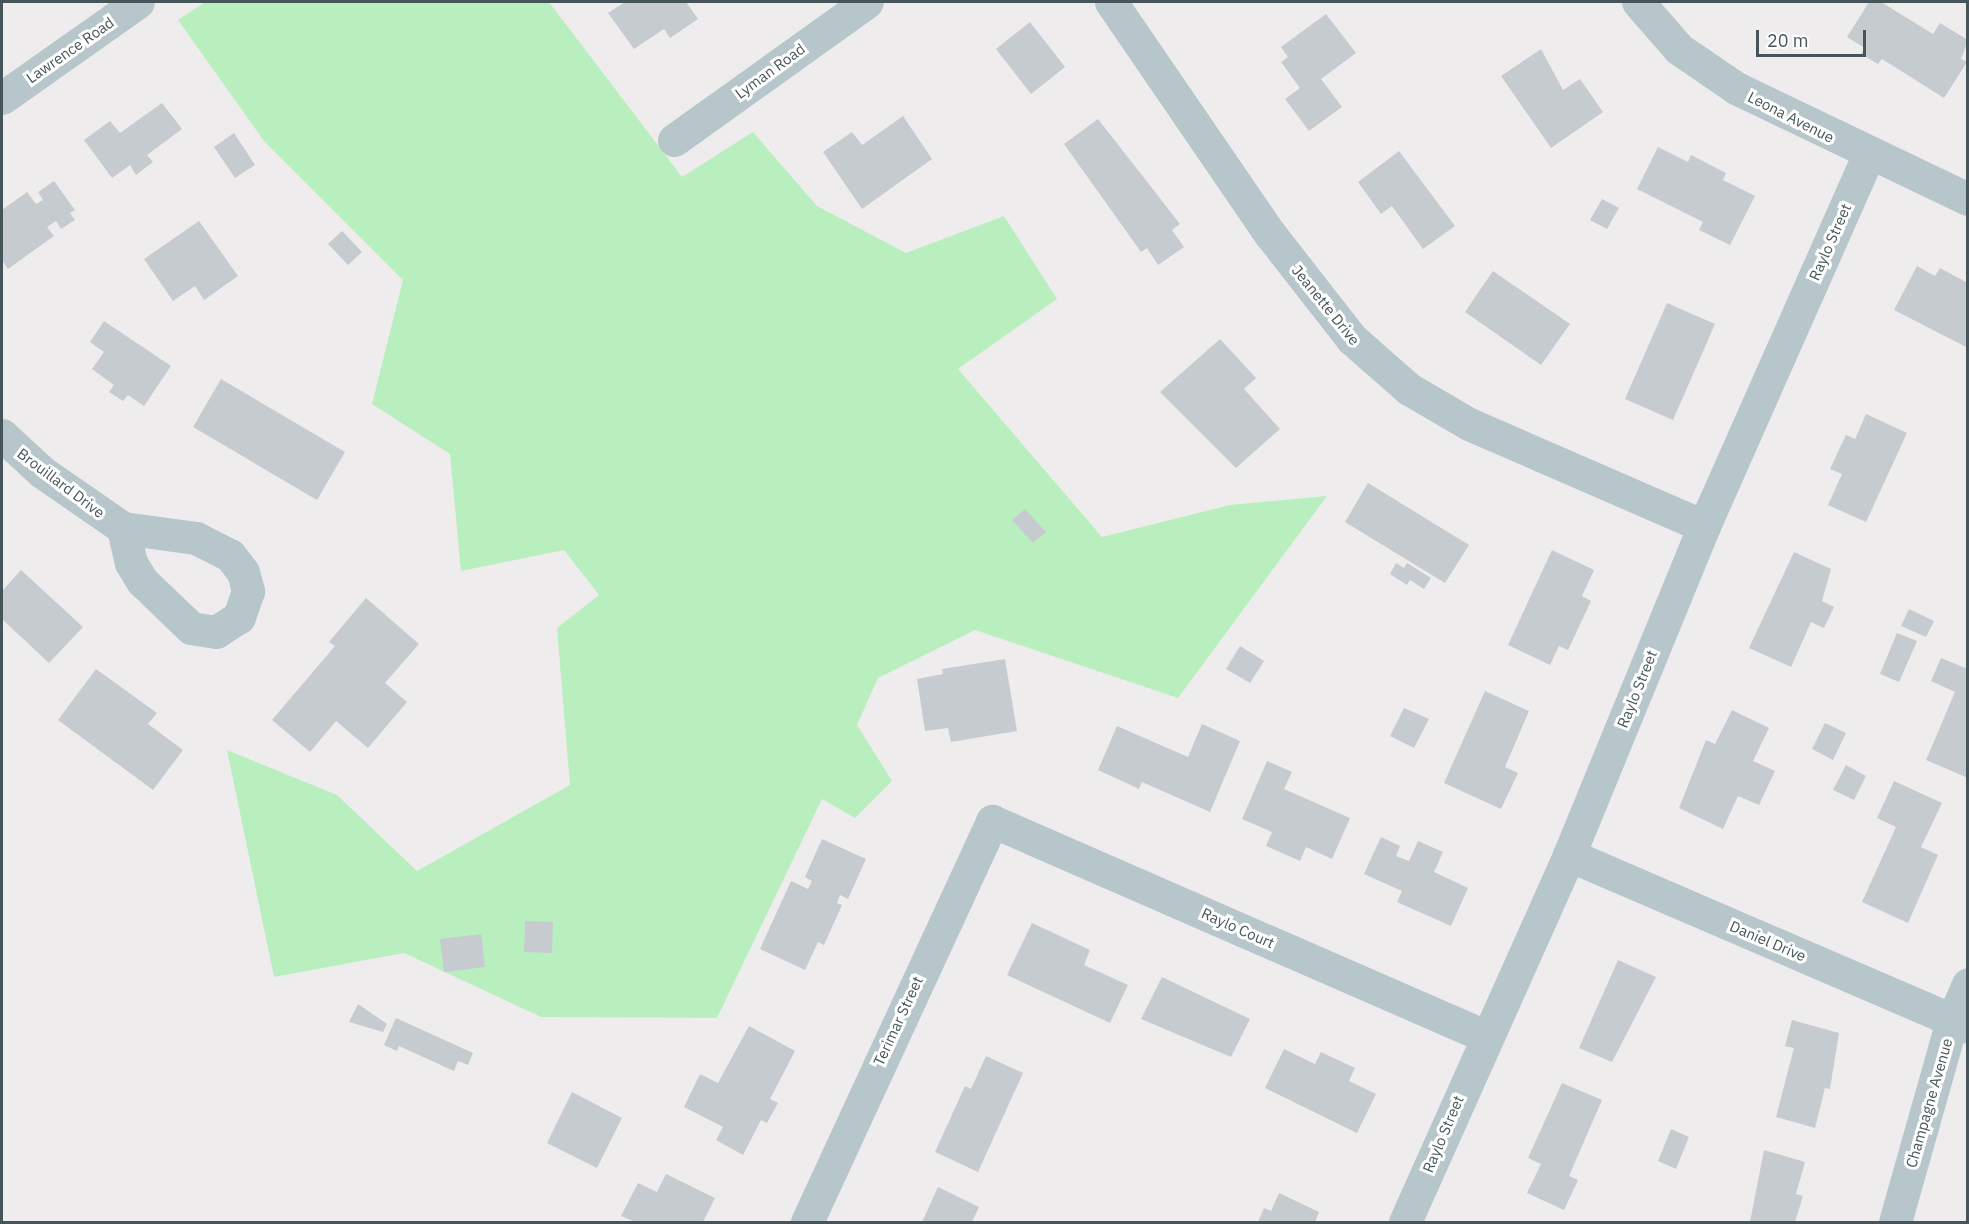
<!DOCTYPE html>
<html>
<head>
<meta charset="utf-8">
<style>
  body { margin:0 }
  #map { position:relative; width:1969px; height:1224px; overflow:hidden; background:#efeced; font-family:"IBM Plex Sans",sans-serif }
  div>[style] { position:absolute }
  .green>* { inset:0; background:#b9efbf }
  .building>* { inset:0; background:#c6cbcf }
  .minor>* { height:33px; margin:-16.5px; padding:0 16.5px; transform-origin:16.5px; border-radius:16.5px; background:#b7c6ca }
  span { translate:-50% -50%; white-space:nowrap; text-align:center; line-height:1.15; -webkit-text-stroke:6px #fff; paint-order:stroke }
  .street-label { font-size:15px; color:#45555a }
  .frame { position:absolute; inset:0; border:3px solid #45555a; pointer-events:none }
  .scale { position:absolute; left:1756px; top:30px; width:110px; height:27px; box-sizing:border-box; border:3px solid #45555a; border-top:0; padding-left:8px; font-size:18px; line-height:21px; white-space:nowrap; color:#45555a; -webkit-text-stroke:4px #fff; paint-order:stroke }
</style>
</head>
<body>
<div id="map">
  <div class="green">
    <div style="clip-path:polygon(205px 2px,549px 2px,682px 177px,753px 132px,817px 206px,906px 253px,1004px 216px,1057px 299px,958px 369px,1102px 537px,1230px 505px,1327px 496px,1178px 698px,975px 630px,878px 678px,857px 725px,892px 781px,855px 818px,822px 799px,717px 1018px,541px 1017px,404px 953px,274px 977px,227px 750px,337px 795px,417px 871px,570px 785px,557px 628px,599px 595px,564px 550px,461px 571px,450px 454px,372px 404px,403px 280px,264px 141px,178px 20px)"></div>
  </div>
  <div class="building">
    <div style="clip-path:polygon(625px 2px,686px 2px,698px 19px,670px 38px,664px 29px,634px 49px,608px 13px)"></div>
    <div style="clip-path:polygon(1869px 2px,1881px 2px,1933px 34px,1940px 23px,1968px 40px,1961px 59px,1967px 62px,1944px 98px,1882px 59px,1878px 64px,1861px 54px,1865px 48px,1847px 37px)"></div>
    <div style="clip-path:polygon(1326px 14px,1356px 53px,1321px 79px,1342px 107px,1309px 131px,1285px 99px,1300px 88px,1281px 62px,1288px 57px,1281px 47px)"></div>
    <div style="clip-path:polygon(1030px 22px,1065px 67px,1031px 94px,996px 49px)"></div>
    <div style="clip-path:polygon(1541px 49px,1563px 90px,1580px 79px,1603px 112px,1551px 148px,1501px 76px)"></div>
    <div style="clip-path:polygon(162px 103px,182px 129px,147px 155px,153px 162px,136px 175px,130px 165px,112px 178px,84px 140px,110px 121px,120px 133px)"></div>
    <div style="clip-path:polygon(903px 116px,932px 159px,862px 209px,823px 152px,852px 132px,862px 145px)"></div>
    <div style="clip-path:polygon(1098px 119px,1180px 224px,1172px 230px,1184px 247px,1158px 265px,1147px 248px,1141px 252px,1064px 144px)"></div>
    <div style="clip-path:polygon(234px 133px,255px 165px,235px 178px,214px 147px)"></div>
    <div style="clip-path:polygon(1658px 147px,1688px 162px,1691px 155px,1726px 173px,1723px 180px,1755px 196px,1730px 245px,1699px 230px,1703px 222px,1637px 189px)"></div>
    <div style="clip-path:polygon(1399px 151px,1455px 226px,1423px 249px,1392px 206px,1381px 214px,1358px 182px)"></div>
    <div style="clip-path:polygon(54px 181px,75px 210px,70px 213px,75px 220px,61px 229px,56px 221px,47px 227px,54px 236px,8px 269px,2px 260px,2px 210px,27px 192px,36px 204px,43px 200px,38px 192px)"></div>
    <div style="clip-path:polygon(1602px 199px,1619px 208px,1607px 229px,1590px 220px)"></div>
    <div style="clip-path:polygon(199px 221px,238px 276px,204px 300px,195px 286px,173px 301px,144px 259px)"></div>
    <div style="clip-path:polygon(342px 231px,362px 252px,348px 265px,328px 244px)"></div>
    <div style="clip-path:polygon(1917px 266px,1935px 276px,1940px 268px,1968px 283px,1968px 348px,1894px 310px)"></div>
    <div style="clip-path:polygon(1493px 271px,1570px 324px,1541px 365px,1465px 312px)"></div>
    <div style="clip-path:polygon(1667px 303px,1715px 324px,1673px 420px,1625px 399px)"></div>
    <div style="clip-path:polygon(104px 321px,171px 366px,144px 406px,128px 395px,123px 401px,109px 392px,114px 385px,92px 369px,104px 352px,90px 342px)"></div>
    <div style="clip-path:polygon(1220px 339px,1256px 378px,1244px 389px,1280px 429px,1236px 468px,1160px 392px)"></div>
    <div style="clip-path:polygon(221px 379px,345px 452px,317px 500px,193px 427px)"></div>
    <div style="clip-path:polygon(1866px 414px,1907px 433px,1866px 522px,1828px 505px,1842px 474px,1830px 469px,1846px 435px,1855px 439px)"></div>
    <div style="clip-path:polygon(1368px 483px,1469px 545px,1445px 583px,1345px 522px)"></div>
    <div style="clip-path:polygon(1025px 509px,1046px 532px,1033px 543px,1012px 520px)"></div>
    <div style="clip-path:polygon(1552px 550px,1594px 570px,1582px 596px,1591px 601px,1568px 650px,1559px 646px,1550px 665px,1508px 645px)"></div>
    <div style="clip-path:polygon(1794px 552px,1831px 569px,1822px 601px,1834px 607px,1824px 628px,1811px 622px,1791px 667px,1749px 648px)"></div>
    <div style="clip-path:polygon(1396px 563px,1404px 568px,1407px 563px,1431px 578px,1424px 589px,1410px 580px,1407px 585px,1390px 574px)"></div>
    <div style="clip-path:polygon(21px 570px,83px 627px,49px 663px,2px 619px,2px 591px)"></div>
    <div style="clip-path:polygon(366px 598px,419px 644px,385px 683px,407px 702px,368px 748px,336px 721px,310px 752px,272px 720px,335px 646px,329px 642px)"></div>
    <div style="clip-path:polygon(1909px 609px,1934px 621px,1926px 637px,1901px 626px)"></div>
    <div style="clip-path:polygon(1897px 633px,1917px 641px,1899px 682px,1880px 674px)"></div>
    <div style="clip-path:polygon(1240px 646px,1264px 661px,1250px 683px,1226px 669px)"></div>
    <div style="clip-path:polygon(1941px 658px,1968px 669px,1968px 778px,1926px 760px,1955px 692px,1931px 681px)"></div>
    <div style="clip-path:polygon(1005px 659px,1017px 731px,951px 742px,948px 728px,925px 731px,917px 679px,943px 674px,942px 669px)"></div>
    <div style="clip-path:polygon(96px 669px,157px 713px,148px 724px,183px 750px,153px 790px,58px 720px)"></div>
    <div style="clip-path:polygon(1485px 691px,1529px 711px,1505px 767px,1518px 773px,1501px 809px,1444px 783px)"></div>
    <div style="clip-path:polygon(1404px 708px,1429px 719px,1414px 748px,1390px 736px)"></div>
    <div style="clip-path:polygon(1732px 710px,1769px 728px,1753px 761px,1775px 771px,1759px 805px,1738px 796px,1723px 829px,1679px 808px,1706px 740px,1715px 744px)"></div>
    <div style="clip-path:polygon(1825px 723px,1846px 733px,1833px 760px,1812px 749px)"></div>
    <div style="clip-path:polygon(1202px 724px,1240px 741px,1210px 812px,1142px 782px,1139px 789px,1098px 770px,1117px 726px,1188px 757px)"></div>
    <div style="clip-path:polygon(1267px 761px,1292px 772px,1284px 789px,1350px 818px,1332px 859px,1306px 847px,1300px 861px,1266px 846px,1272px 832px,1242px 819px)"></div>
    <div style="clip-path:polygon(1846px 765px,1866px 776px,1854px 800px,1833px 790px)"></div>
    <div style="clip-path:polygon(1894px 781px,1942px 803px,1921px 847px,1938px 855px,1908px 923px,1862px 902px,1896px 827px,1877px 818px)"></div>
    <div style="clip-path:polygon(1381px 837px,1400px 846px,1396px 856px,1409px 861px,1418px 841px,1443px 852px,1434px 872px,1468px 888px,1451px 926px,1397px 902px,1402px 891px,1364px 874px)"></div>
    <div style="clip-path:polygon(822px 839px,866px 859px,848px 899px,840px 895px,837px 903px,842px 905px,824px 945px,818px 942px,805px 970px,760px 949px,791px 881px,808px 889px,812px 881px,805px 877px)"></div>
    <div style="clip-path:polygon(525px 921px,553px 922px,552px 953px,524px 952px)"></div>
    <div style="clip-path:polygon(1032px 923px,1090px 950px,1084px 965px,1128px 985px,1110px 1023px,1007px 975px)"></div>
    <div style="clip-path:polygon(481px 934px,485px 967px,444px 972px,440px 939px)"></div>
    <div style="clip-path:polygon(1618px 960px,1656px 977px,1612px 1062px,1579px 1048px)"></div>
    <div style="clip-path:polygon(1162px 977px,1250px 1019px,1231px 1057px,1141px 1019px)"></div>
    <div style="clip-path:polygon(358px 1004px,387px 1024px,383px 1032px,349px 1022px)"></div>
    <div style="clip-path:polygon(396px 1018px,473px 1053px,468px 1065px,458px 1061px,454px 1071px,399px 1046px,397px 1051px,384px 1045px)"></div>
    <div style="clip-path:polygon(1792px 1020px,1839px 1033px,1830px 1089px,1825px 1088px,1815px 1128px,1776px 1117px,1794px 1048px,1785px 1046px)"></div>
    <div style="clip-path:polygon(749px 1026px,795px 1051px,770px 1099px,778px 1103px,767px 1123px,761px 1120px,743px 1155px,716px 1140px,723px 1127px,684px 1107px,700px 1074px,718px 1083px)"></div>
    <div style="clip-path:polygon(1284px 1049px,1315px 1064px,1321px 1052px,1355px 1068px,1349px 1081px,1376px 1094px,1357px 1133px,1265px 1088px)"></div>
    <div style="clip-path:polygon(986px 1056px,1023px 1073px,978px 1172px,935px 1152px,965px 1086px,971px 1089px)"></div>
    <div style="clip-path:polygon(1562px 1083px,1602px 1100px,1569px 1176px,1578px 1180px,1564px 1210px,1527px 1193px,1541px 1164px,1528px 1158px)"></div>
    <div style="clip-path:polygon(572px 1092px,622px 1118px,597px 1168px,547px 1143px)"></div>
    <div style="clip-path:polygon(1671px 1129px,1689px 1137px,1676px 1169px,1658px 1161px)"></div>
    <div style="clip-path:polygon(1764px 1150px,1805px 1162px,1796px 1194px,1803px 1196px,1795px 1222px,1750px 1222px)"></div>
    <div style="clip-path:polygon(666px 1174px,715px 1198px,703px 1222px,636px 1222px,621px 1216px,638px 1183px,657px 1192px)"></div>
    <div style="clip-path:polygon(938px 1187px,979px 1207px,972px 1222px,922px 1222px)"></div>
    <div style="clip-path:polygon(1279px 1193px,1319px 1212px,1315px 1222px,1258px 1222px,1264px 1208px,1271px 1211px)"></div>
  </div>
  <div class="minor">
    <div style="left:1111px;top:2px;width:281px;rotate:55.6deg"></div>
    <div style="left:1270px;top:234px;width:133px;rotate:52deg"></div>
    <div style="left:1352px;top:339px;width:76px;rotate:41.3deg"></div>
    <div style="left:1409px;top:389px;width:69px;rotate:30.3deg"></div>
    <div style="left:1469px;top:424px;width:256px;rotate:23.5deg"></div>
    <div style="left:1638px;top:2px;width:62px;rotate:48.9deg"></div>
    <div style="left:1679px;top:49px;width:69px;rotate:34.4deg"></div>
    <div style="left:1736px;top:88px;width:257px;rotate:25.6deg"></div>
    <div style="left:2px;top:98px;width:166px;rotate:-35.2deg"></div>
    <div style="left:674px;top:140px;width:237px;rotate:-35.6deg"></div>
    <div style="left:2px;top:435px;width:54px;rotate:42.8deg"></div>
    <div style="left:42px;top:472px;width:98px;rotate:34.7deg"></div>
    <div style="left:123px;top:528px;width:74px;rotate:7.8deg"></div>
    <div style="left:196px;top:538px;width:38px;rotate:27deg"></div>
    <div style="left:230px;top:555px;width:21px;rotate:53deg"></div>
    <div style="left:243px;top:572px;width:20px;rotate:75deg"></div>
    <div style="left:248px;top:591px;width:28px;rotate:109deg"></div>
    <div style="left:239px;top:617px;width:27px;rotate:147deg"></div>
    <div style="left:216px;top:632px;width:25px;rotate:-171deg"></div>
    <div style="left:191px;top:628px;width:68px;rotate:-136.2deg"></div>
    <div style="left:142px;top:581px;width:21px;rotate:-121deg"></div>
    <div style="left:131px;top:563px;width:36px;rotate:-103deg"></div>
    <div style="left:1569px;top:855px;width:434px;rotate:23.3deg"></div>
    <div style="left:807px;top:1222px;width:442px;rotate:-65.2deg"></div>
    <div style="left:992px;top:821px;width:538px;rotate:23.56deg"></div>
    <div style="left:1405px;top:1222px;width:402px;rotate:-65.9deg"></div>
    <div style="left:1569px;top:855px;width:356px;rotate:-67.7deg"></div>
    <div style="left:1704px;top:526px;width:407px;rotate:-66.1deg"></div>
    <div style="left:1895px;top:1222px;width:209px;rotate:-74.2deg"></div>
    <div style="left:1952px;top:1021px;width:40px;rotate:-66.6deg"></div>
  </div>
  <div class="street-label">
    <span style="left:70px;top:50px;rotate:-35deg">Lawrence Road</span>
    <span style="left:770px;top:71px;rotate:-36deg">Lyman Road</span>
    <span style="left:1791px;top:117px;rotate:27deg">Leona Avenue</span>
    <span style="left:1830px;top:242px;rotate:-66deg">Raylo Street</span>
    <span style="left:1326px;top:305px;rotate:51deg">Jeanette Drive</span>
    <span style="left:61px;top:483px;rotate:37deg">Brouillard Drive</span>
    <span style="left:1637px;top:689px;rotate:-68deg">Raylo Street</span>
    <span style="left:1238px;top:928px;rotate:24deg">Raylo Court</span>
    <span style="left:1768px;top:941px;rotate:23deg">Daniel Drive</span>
    <span style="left:898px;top:1021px;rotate:-65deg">Terimar Street</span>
    <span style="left:1929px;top:1103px;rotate:-74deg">Champagne Avenue</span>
    <span style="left:1443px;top:1134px;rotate:-67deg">Raylo Street</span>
  </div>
  <div class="frame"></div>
  <div class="scale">20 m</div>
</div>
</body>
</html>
